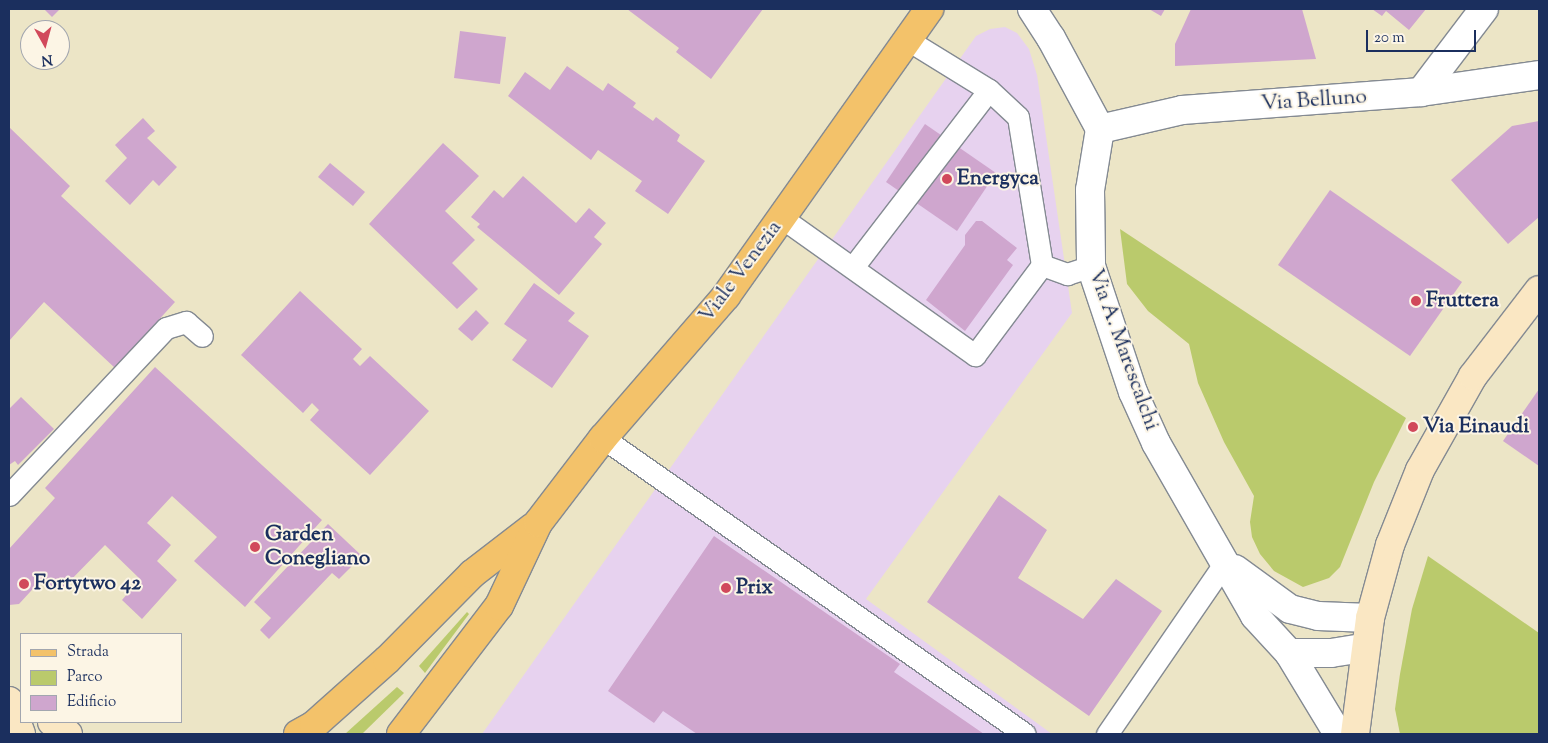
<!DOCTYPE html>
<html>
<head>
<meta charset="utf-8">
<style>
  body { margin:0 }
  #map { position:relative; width:1548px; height:743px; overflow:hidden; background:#ece5c6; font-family:"Sorts Mill Goudy",serif }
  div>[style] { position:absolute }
  .built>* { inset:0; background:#e7d2ef }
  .green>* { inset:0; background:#baca6c }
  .building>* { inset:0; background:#cfa6ce }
  .roads { filter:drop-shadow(1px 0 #848a92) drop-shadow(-1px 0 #848a92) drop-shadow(0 1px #848a92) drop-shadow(0 -1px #848a92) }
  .lane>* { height:21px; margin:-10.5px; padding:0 10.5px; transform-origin:10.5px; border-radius:10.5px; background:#fff }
  .street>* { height:28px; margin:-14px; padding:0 14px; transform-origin:14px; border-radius:14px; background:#fff }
  .secondary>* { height:28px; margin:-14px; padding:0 14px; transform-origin:14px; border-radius:14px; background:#fae7c3 }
  .primary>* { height:28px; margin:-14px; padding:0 14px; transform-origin:14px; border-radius:14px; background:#f3c26a }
  .dots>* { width:14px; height:14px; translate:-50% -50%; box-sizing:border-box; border:2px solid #fcf5e5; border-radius:50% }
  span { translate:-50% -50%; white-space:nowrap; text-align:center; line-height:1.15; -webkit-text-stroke:4px #fcf5e5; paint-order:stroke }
  .street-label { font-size:21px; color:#1b2f5e }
  .poi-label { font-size:21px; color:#1b2f5e; font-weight:700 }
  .left { translate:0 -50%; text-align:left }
  .frame { position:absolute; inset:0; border:10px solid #1b2f5e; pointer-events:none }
  .legend { position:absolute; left:20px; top:633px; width:162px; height:90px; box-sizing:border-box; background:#fcf5e5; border:1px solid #a2a6af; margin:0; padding:6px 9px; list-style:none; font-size:15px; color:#1b2f5e }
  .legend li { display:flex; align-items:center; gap:10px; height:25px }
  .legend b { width:25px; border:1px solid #a2a6af }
  .north { position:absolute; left:20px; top:20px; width:50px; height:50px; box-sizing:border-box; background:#fcf5e5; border:1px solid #a2a6af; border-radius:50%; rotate:173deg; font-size:14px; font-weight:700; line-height:20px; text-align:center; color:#1b2f5e }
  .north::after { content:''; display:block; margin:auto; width:18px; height:22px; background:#d1495b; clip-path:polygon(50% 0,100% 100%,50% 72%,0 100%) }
  .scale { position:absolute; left:1366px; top:30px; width:110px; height:22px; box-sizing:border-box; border:2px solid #1b2f5e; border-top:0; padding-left:6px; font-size:15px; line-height:18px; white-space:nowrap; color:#1b2f5e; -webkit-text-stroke:4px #fcf5e5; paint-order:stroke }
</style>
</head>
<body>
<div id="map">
  <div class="built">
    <div style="clip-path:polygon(1005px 27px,1017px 33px,1029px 49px,1037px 75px,1072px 313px,866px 599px,1052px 734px,482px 734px,976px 36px,990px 29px)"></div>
  </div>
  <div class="green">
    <div style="clip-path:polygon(1120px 229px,1406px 418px,1374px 482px,1340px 567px,1329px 578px,1303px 587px,1274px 571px,1260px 554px,1252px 537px,1250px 522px,1254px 496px,1224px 442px,1198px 383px,1189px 344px,1148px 311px,1127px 284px)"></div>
    <div style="clip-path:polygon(1428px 556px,1539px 633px,1539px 734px,1400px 734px,1395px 709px,1400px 674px,1412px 609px)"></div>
    <div style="clip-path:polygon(467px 612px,469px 614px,425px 673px,419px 666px)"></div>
    <div style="clip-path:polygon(397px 687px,404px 693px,362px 734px,345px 734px)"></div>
  </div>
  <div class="building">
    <div style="clip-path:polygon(44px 9px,60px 9px,52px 17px)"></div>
    <div style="clip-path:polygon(627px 9px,763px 9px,711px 79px,676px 52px,679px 48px)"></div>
    <div style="clip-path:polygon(1149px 9px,1165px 9px,1161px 16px)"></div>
    <div style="clip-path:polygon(1191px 9px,1302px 9px,1316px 59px,1175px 66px,1175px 44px)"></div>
    <div style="clip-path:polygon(1372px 9px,1426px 9px,1409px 30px,1386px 11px,1382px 16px)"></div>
    <div style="clip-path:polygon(460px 31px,506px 37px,500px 84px,454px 78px)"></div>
    <div style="clip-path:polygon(567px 66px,603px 91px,608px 83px,636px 103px,633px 107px,653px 121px,656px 117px,680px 135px,677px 141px,705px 161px,668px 214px,635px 191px,642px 181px,598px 150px,591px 160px,508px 96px,525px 72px,550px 90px)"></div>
    <div style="clip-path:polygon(143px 118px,155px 131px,147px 138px,177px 167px,159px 186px,153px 180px,130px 205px,105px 181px,127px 158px,115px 145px)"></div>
    <div style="clip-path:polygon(1539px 121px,1539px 217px,1508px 244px,1451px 180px,1512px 126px)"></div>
    <div style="clip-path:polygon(925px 124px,996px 173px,957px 231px,886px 182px)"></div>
    <div style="clip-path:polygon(9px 127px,70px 186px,61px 196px,175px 302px,115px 368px,44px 302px,9px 341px)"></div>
    <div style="clip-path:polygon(443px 143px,479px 176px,445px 211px,475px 240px,452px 263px,478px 289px,457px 309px,369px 224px)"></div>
    <div style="clip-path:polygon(330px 163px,365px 192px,353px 206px,318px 177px)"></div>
    <div style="clip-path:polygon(523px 176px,576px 223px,589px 208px,606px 223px,594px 237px,602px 244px,559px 295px,477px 227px,480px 224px,471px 217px,494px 190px,503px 198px)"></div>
    <div style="clip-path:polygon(1330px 190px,1462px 282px,1410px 356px,1278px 265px)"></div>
    <div style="clip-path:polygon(976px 221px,982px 221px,1017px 248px,1007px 260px,1013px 265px,965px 331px,926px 300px,965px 245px,965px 235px)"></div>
    <div style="clip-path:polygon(534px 283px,575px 313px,568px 321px,589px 336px,552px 388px,512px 360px,527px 340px,504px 324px)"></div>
    <div style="clip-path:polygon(300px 291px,362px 349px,353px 359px,360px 366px,370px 356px,429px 411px,370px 475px,310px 420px,319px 410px,312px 403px,303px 413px,241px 355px)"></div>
    <div style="clip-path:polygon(476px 310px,489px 323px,472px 341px,458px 329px)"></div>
    <div style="clip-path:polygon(155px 367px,322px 520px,245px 607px,194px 561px,217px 537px,172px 496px,147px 523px,171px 545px,157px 561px,177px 580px,142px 619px,122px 600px,140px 579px,105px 545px,64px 587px,50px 588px,41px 580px,19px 604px,9px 605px,9px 549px,55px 498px,45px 488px)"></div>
    <div style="clip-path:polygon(1539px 389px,1539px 466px,1503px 441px)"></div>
    <div style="clip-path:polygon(21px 397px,54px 429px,18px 465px,15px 461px,9px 465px,9px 409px)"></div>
    <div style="clip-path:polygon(999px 495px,1047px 530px,1018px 578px,1083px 619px,1116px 579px,1162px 611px,1089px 716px,927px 602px)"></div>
    <div style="clip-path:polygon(328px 524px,362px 556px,339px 579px,332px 573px,269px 639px,260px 630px,271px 618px,254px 602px)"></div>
    <div style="clip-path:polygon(714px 536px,900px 664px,894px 672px,984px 734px,697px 734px,663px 711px,654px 723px,608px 691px)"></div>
  </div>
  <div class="roads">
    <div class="lane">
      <div style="left:782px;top:218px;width:237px;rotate:35.4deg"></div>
      <div style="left:975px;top:355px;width:112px;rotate:-53.3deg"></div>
      <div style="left:1042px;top:265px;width:150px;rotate:-99.2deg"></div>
      <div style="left:1018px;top:117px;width:40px;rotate:-137deg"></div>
      <div style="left:989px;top:90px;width:97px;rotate:-148.4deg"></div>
      <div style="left:1042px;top:265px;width:27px;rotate:20deg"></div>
      <div style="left:1067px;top:274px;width:25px;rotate:-18deg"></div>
      <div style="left:853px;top:267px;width:223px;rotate:-52.5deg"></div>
      <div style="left:603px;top:438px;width:515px;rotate:35.05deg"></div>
      <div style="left:9px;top:495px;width:229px;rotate:-46.8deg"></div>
      <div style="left:166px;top:328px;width:21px;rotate:-17deg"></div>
      <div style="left:186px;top:322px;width:21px;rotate:41deg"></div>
      <div style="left:1107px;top:734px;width:209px;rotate:-55.5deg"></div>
    </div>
    <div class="street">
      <div style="left:1032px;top:9px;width:35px;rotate:57deg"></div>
      <div style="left:1051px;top:38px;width:103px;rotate:61.7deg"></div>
      <div style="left:1100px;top:129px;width:62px;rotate:99.3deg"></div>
      <div style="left:1090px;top:190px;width:76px;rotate:89.2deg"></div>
      <div style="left:1091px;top:266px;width:133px;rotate:71.6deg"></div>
      <div style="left:1133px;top:392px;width:56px;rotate:65.7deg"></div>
      <div style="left:1156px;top:443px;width:199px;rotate:60.2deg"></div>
      <div style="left:1255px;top:616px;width:50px;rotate:47.4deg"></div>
      <div style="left:1289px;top:653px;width:95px;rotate:58.8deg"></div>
      <div style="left:1421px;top:92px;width:104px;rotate:-52.8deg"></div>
      <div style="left:1100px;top:129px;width:84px;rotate:-13deg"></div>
      <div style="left:1182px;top:110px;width:240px;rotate:-4.3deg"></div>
      <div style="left:1421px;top:92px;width:119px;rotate:-8.2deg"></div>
      <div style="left:1235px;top:569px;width:68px;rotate:36deg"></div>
      <div style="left:1290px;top:609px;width:29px;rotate:14deg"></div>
      <div style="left:1318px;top:616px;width:52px;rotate:2.2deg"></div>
      <div style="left:1289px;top:653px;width:42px"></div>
      <div style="left:1331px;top:653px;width:33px;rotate:-9deg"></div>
    </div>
    <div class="secondary">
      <div style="left:9px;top:701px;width:35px;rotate:70deg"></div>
      <div style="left:52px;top:722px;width:20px;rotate:37deg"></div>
      <div style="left:1355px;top:734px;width:117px;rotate:-82.6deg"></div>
      <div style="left:1370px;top:618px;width:76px;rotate:-74.7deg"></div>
      <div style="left:1390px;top:545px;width:81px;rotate:-68.2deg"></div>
      <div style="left:1420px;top:470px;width:108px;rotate:-60.6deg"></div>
      <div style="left:1473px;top:376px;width:108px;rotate:-52.5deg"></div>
    </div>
    <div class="primary">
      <div style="left:298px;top:734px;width:18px;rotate:-29deg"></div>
      <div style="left:314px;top:725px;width:98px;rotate:-41.7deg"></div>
      <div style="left:387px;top:660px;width:121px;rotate:-45.3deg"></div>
      <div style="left:472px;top:574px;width:77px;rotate:-37.6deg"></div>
      <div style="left:401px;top:734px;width:161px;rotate:-52.6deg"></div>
      <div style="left:499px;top:606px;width:92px;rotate:-64.8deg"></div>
      <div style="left:538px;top:523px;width:107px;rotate:-52.6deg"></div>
      <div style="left:603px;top:438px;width:188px;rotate:-49.1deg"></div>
      <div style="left:726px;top:296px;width:352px;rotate:-54.7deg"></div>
    </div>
  </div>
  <div class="dots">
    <div style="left:947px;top:179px;background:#d1495b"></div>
    <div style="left:1416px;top:301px;background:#d1495b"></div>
    <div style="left:1413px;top:427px;background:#d1495b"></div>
    <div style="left:255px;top:547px;background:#d1495b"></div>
    <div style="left:24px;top:584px;background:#d1495b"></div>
    <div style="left:726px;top:588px;background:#d1495b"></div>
  </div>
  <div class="street-label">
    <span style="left:1314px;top:101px;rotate:-4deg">Via Belluno</span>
    <span style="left:741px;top:272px;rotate:-53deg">Viale Venezia</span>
    <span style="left:1123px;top:350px;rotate:70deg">Via A. Marescalchi</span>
  </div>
  <div class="poi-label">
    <span class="left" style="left:957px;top:179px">Energyca</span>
    <span class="left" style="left:1426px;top:301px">Fruttera</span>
    <span class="left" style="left:1423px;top:427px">Via Einaudi</span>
    <span class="left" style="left:265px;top:547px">Garden<br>Conegliano</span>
    <span class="left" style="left:34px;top:584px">Fortytwo 42</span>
    <span class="left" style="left:736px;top:588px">Prix</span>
  </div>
  <div class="frame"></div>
  <ul class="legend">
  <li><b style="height:6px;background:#f3c26a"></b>Strada</li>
  <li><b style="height:14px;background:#baca6c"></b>Parco</li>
  <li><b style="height:14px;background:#cfa6ce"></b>Edificio</li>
  </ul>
  <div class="north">N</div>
  <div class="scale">20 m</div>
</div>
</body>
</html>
